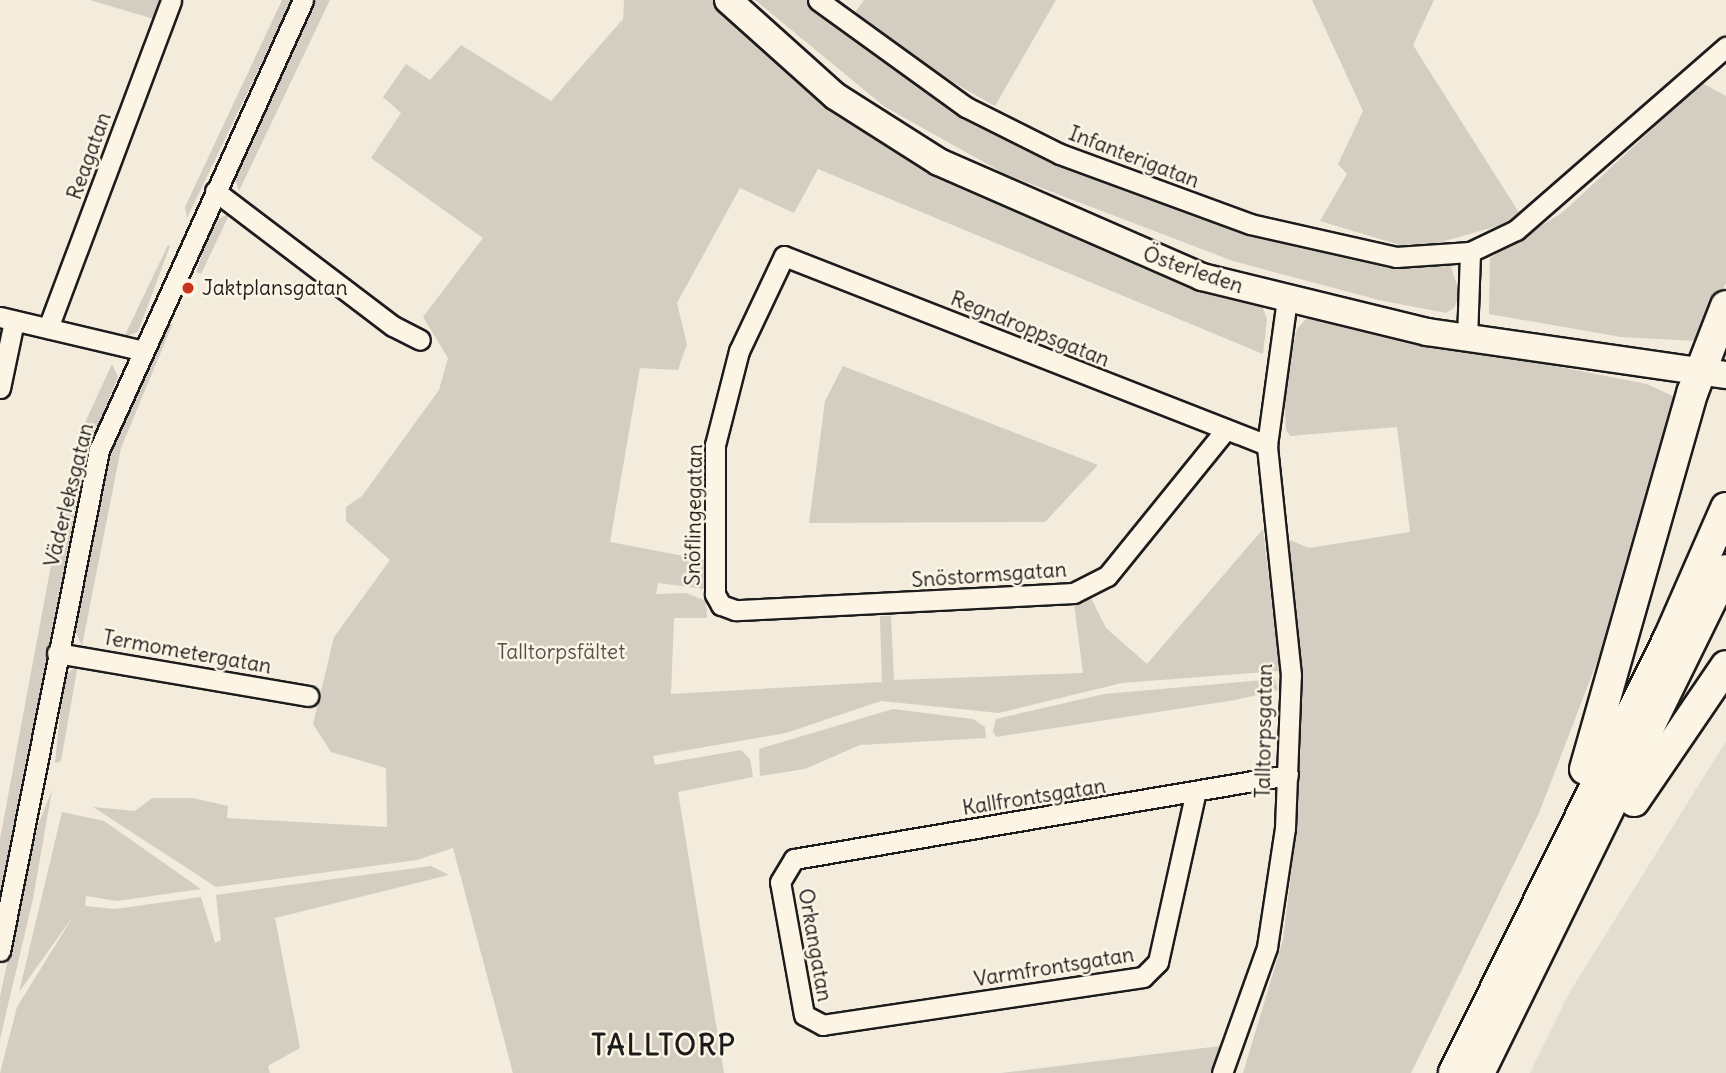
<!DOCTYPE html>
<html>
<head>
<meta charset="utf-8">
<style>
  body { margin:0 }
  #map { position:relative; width:1726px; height:1073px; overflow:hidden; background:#f3ecdd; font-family:Delius,sans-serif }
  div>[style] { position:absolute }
  .built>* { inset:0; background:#e3ddcf }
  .green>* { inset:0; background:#d3cec1 }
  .roads { filter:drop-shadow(2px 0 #1c1c1c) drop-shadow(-2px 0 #1c1c1c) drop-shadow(0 2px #1c1c1c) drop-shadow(0 -2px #1c1c1c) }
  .minor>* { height:19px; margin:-9.5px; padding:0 9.5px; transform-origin:9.5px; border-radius:9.5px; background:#fcf5e5 }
  .major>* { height:26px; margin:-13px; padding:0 13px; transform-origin:13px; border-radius:13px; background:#fcf5e5 }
  .highway>* { height:30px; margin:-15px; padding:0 15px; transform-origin:15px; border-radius:15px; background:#fcf5e5 }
  .dots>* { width:19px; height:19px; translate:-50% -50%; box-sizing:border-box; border:4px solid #fcf5e5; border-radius:50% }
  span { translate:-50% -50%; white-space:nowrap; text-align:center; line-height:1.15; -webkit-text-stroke:5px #fcf5e5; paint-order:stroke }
  .street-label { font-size:21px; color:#1c1c1c }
  .poi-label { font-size:21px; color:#1c1c1c }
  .left { translate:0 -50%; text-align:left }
  .park-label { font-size:21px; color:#53514e }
  .district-label { font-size:28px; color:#1c1c1c; font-weight:700; letter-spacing:2px }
</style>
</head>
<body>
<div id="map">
  <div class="built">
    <div style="clip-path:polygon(1726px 741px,1726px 1073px,1530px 1073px,1568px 995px)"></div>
  </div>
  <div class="green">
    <div style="clip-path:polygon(90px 0,164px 0,157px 20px)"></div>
    <div style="clip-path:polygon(282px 0,292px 0,187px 218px,185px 207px)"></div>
    <div style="clip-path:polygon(315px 0,330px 0,239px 191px,234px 177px)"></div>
    <div style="clip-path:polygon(624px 0,719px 0,799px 80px,1262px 305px,1267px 320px,1263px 354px,818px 169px,794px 213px,740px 188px,677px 303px,687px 344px,678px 370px,640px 368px,610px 542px,705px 560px,704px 589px,658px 583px,656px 594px,686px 593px,706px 601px,707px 618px,674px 618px,671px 694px,882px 682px,880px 616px,891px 616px,894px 680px,1083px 673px,1074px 604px,1091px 598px,1106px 628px,1147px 664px,1263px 529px,1280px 671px,1122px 683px,999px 713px,881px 701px,786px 733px,653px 756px,655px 765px,741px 750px,750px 759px,753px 777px,678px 792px,724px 1073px,513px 1073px,453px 848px,417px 860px,216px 887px,93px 807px,135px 811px,152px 798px,193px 798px,228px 806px,227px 818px,387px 827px,386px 768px,331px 752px,313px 724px,334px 637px,390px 560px,346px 521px,346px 507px,362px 496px,439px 390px,448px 358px,423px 317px,483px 238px,371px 158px,401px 113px,383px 97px,406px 64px,430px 80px,461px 45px,551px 101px,623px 19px)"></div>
    <div style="clip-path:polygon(755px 0,812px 0,878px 56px,931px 91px,1221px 221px,1356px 260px,1450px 264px,1460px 294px,1454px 308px,1446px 313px,1379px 300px,1233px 261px,1005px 174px,885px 107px)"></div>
    <div style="clip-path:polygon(864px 0,1056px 0,995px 106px,885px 44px,853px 15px)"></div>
    <div style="clip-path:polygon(1312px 0,1434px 0,1413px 45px,1523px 219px,1434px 244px,1400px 245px,1320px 221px,1347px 174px,1338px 164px,1363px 111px)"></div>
    <div style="clip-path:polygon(1702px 83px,1726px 96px,1726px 283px,1696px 341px,1621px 337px,1489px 314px,1490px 258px,1563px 212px)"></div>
    <div style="clip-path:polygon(230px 213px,201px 274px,196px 272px,214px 221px)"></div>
    <div style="clip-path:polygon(170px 246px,138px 332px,124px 337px,168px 245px)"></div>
    <div style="clip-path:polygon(1307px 318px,1647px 384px,1681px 400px,1603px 646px,1539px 813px,1411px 1073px,1243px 1073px,1283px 940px,1297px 825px,1301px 739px,1285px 538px,1309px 548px,1410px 532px,1397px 427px,1290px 436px,1286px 430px,1284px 383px,1297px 329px)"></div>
    <div style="clip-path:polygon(173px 323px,121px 448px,82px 646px,74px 629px,103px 471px,164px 327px)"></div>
    <div style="clip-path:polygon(112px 364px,118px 377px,86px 455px,0 900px,0 839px,65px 490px,82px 429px)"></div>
    <div style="clip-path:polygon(843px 366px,1098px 465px,1045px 522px,809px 523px,825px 401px)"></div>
    <div style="clip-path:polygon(78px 664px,61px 761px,55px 763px,64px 677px)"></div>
    <div style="clip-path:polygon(1275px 679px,1278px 690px,1235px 700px,996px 737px,993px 731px,996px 719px,1104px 694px)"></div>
    <div style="clip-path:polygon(893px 709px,973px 719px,985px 727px,986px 738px,860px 745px,805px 769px,760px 776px,759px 749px)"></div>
    <div style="clip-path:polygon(52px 790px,33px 899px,0 1039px,0 996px,38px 825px)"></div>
    <div style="clip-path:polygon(62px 812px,104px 821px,201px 889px,117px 901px,86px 896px,85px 906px,115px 909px,201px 897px,215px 943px,221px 940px,216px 895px,431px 866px,449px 875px,275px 918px,300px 1048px,268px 1066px,270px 1073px,0 1073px,17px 1007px,74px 915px,19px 992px)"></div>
    <div style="clip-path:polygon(1228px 1045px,1215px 1073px,1001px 1073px)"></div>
  </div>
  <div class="roads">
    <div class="minor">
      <div style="left:818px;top:0;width:183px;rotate:35.9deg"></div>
      <div style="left:966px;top:107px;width:105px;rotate:26.6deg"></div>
      <div style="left:1060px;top:154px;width:202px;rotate:20.2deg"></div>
      <div style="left:1250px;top:224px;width:150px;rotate:12.7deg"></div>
      <div style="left:1396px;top:257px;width:74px;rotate:-3.9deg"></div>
      <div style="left:1470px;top:252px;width:51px;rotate:-25.6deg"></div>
      <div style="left:1516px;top:230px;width:279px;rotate:-41.1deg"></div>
      <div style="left:215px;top:191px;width:223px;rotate:37.2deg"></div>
      <div style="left:393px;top:326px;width:30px;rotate:27deg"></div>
      <div style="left:0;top:317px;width:144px;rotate:13.3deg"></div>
      <div style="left:48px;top:328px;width:350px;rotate:-69.4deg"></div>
      <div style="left:1467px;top:339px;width:87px;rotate:-88deg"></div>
      <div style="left:0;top:388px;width:68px;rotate:-78.2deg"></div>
      <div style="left:1223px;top:433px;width:184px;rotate:129deg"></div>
      <div style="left:1107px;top:576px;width:37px;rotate:153deg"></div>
      <div style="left:1074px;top:593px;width:339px;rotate:177.1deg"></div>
      <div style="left:735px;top:610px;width:15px;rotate:-160deg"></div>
      <div style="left:721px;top:605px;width:13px;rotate:-119deg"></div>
      <div style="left:715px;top:594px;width:149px;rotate:-90deg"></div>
      <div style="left:715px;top:445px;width:97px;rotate:-75.7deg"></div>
      <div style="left:739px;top:351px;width:105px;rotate:-64.7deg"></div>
      <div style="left:784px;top:256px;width:519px;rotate:21.37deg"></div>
      <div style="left:57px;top:653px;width:255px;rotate:9.7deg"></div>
      <div style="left:1195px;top:795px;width:171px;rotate:102.5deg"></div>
      <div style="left:1158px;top:962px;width:21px;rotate:135deg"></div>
      <div style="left:1143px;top:977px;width:324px;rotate:171.5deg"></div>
      <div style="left:823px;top:1025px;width:21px;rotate:-152deg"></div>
      <div style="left:804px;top:1015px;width:135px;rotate:-100.2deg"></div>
      <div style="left:780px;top:882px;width:27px;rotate:-59deg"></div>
      <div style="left:794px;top:859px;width:501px;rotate:-9.65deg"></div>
      <div style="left:0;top:951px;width:511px;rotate:-78.82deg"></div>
      <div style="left:99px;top:450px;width:494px;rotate:-65.6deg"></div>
      <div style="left:1222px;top:1073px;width:134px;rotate:-70.3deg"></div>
      <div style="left:1267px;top:947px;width:120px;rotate:-81.4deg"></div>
      <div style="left:1285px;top:828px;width:153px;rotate:-87.8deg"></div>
      <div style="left:1291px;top:675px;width:231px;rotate:-96deg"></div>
      <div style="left:1267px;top:445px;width:147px;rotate:-82.2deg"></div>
    </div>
    <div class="major">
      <div style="left:728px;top:0;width:144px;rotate:41.9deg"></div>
      <div style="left:835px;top:96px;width:123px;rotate:32.4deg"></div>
      <div style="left:939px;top:162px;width:287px;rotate:23.6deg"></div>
      <div style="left:1202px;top:277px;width:232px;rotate:13.7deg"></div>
      <div style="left:1427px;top:332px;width:302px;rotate:8.2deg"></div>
    </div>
    <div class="highway">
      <div style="left:1585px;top:769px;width:393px;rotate:-74.1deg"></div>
      <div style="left:1693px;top:391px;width:91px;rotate:-68.8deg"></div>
      <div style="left:1634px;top:801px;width:163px;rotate:-55.7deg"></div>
      <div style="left:1454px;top:1073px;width:485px;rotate:-63.7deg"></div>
      <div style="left:1669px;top:638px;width:142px;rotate:-66.3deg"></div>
      <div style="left:1479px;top:1073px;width:560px;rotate:-63.85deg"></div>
    </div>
  </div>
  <div class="dots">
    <div style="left:188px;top:288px;background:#c8321e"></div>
  </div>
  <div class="street-label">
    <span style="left:89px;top:156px;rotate:-70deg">Reagatan</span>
    <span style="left:1134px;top:157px;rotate:21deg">Infanterigatan</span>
    <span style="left:1193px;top:270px;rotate:19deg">Österleden</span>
    <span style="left:1030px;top:329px;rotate:22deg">Regndroppsgatan</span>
    <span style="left:69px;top:495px;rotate:-76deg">Väderleksgatan</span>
    <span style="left:694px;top:515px;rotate:-89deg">Snöflingegatan</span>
    <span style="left:989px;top:575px;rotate:-4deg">Snöstormsgatan</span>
    <span style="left:187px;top:652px;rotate:10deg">Termometergatan</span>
    <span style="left:1264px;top:731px;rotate:-89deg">Talltorpsgatan</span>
    <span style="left:1034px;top:797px;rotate:-9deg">Kallfrontsgatan</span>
    <span style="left:815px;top:945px;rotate:80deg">Orkangatan</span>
    <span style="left:1054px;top:967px;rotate:-9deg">Varmfrontsgatan</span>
  </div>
  <div class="poi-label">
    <span class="left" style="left:202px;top:288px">Jaktplansgatan</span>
  </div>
  <div class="park-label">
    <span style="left:561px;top:652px">Talltorpsfältet</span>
  </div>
  <div class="district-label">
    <span style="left:664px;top:1045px">TALLTORP</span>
  </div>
</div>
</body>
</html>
